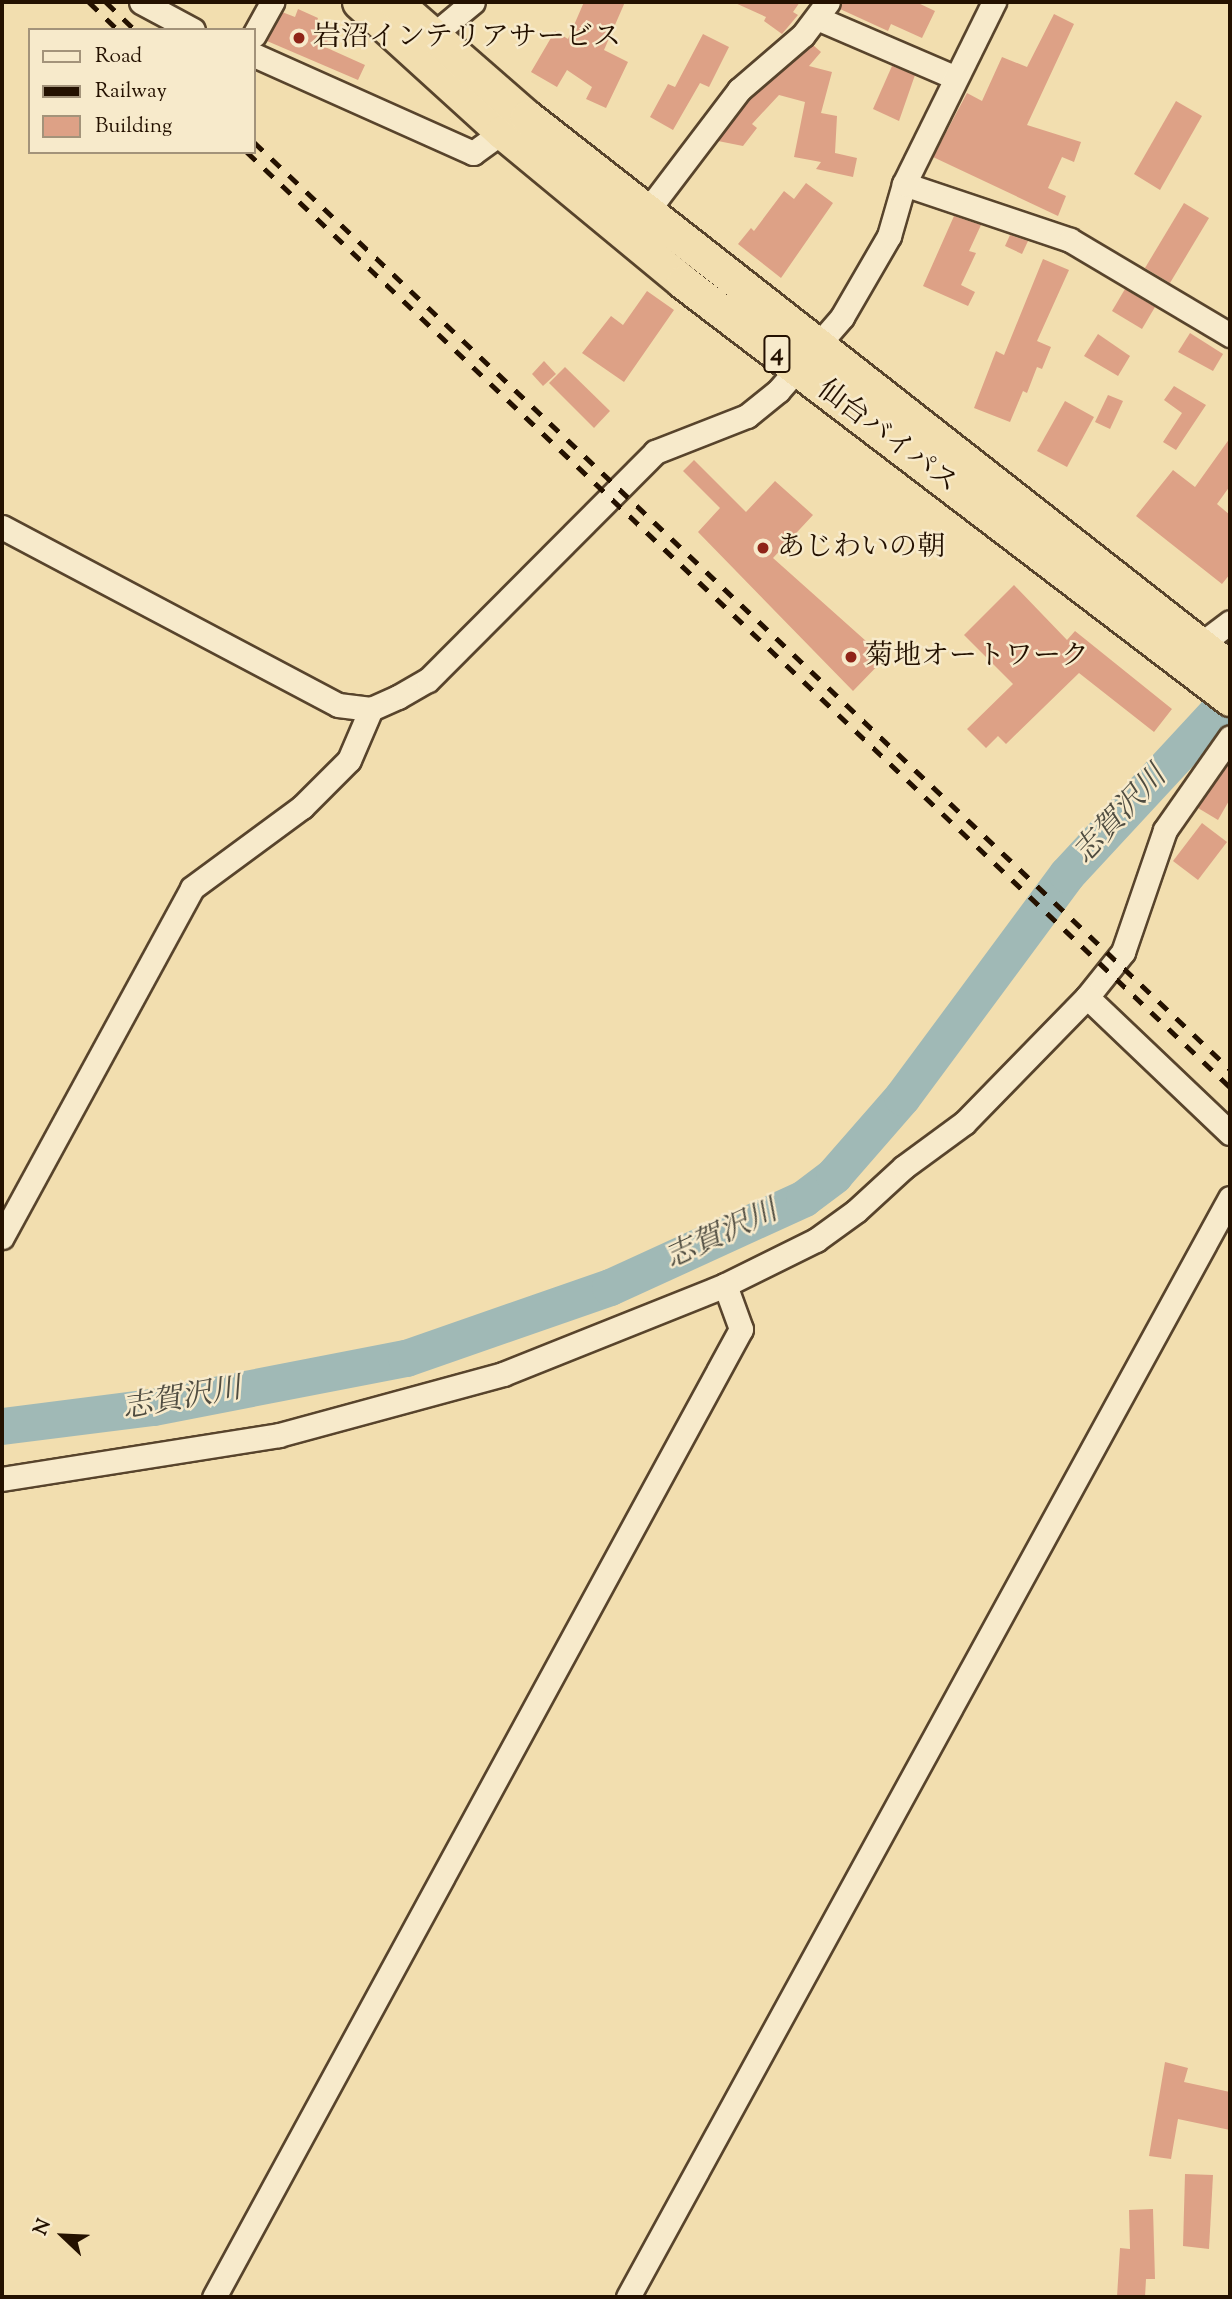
<!DOCTYPE html>
<html>
<head>
<meta charset="utf-8">
<style>
  body { margin:0 }
  #map { position:relative; width:1232px; height:2299px; overflow:hidden; background:#f2deaf; font-family:"Sorts Mill Goudy","Noto Serif JP",serif }
  div>[style] { position:absolute }
  .river>* { height:37px; margin:-18.5px; padding:0 18.5px; transform-origin:18.5px; border-radius:18.5px; background:#a0b9b6 }
  .building>* { inset:0; background:#dda186 }
  .roads { filter:drop-shadow(2px 0 #58442c) drop-shadow(-2px 0 #58442c) drop-shadow(0 2px #58442c) drop-shadow(0 -2px #58442c) }
  .minor>* { height:23px; margin:-11.5px; padding:0 11.5px; transform-origin:11.5px; border-radius:11.5px; background:#f7eacb }
  .highway>* { height:33px; margin:-16.5px; padding:0 16.5px; transform-origin:16.5px; border-radius:16.5px; background:#f2deaf }
  .rail>* { height:5px; margin-top:-2.5px; transform-origin:0; background:repeating-linear-gradient(90deg,#241100 0 12px,transparent 0 24px) }
  .dots>* { width:19px; height:19px; translate:-50% -50%; box-sizing:border-box; border:4px solid #f7eacb; border-radius:50% }
  span { translate:-50% -50%; white-space:nowrap; text-align:center; line-height:1.15; -webkit-text-stroke:5px #f7eacb; paint-order:stroke }
  .shield-label span { padding:2px 5px; background:#f7eacb; border:2px solid; border-radius:5px; -webkit-text-stroke-width:0 }
  .shield-label { font-size:26px; color:#241100; font-weight:700 }
  .poi-label { font-size:28px; color:#241100 }
  .left { translate:0 -50%; text-align:left }
  .street-label { font-size:28px; color:#241100 }
  .water-label { font-size:30px; color:#4f4c40; font-style:italic }
  .frame { position:absolute; inset:0; border:4px solid #241100; pointer-events:none }
  .legend { position:absolute; left:28px; top:28px; width:228px; height:126px; box-sizing:border-box; background:#f7eacb; border:2px solid #a3937a; margin:0; padding:9px 12px; list-style:none; font-size:21px; color:#241100 }
  .legend li { display:flex; align-items:center; gap:14px; height:35px }
  .legend b { width:35px; border:2px solid #a3937a }
  .north { position:absolute; left:28px; top:2201px; width:70px; height:70px; -webkit-text-stroke:5px #f7eacb; paint-order:stroke; rotate:293deg; font-size:19px; font-weight:700; line-height:28px; text-align:center; color:#241100 }
  .north::after { content:''; display:block; margin:auto; width:24px; height:32px; background:#241100; clip-path:polygon(50% 0,100% 100%,50% 72%,0 100%) }
</style>
</head>
<body>
<div id="map">
  <div class="river">
    <div style="left:2px;top:1426px;width:152px;rotate:-7.2deg"></div>
    <div style="left:153px;top:1407px;width:258px;rotate:-11deg"></div>
    <div style="left:406px;top:1358px;width:216px;rotate:-19.2deg"></div>
    <div style="left:610px;top:1287px;width:213px;rotate:-24.6deg"></div>
    <div style="left:804px;top:1198px;width:38px;rotate:-37deg"></div>
    <div style="left:834px;top:1175px;width:103px;rotate:-48.9deg"></div>
    <div style="left:902px;top:1097px;width:277px;rotate:-53.5deg"></div>
    <div style="left:1067px;top:874px;width:240px;rotate:-47.2deg"></div>
  </div>
  <div class="building">
    <div style="clip-path:polygon(584px 2px,625px 2px,604px 50px,628px 62px,606px 108px,586px 99px,592px 87px,567px 70px,557px 87px,531px 72px,555px 31px,568px 39px)"></div>
    <div style="clip-path:polygon(733px 2px,800px 2px,793px 12px,798px 15px,782px 34px,764px 21px,766px 17px)"></div>
    <div style="clip-path:polygon(842px 2px,916px 2px,935px 11px,922px 38px,891px 24px,888px 31px,840px 9px)"></div>
    <div style="clip-path:polygon(298px 9px,318px 18px,315px 26px,331px 33px,325px 47px,365px 65px,358px 80px,267px 41px,282px 12px,295px 17px)"></div>
    <div style="clip-path:polygon(1054px 14px,1074px 24px,1027px 125px,1081px 142px,1074px 162px,1062px 157px,1048px 188px,1066px 196px,1058px 216px,933px 157px,967px 93px,982px 101px,1002px 57px,1027px 67px)"></div>
    <div style="clip-path:polygon(703px 34px,729px 47px,709px 87px,700px 83px,673px 130px,650px 117px,668px 84px,675px 87px)"></div>
    <div style="clip-path:polygon(813px 45px,821px 52px,809px 66px,832px 72px,821px 113px,837px 116px,835px 153px,857px 158px,853px 177px,816px 169px,821px 162px,794px 157px,805px 102px,779px 95px,752px 124px,757px 128px,743px 146px,718px 141px,749px 100px)"></div>
    <div style="clip-path:polygon(892px 66px,915px 75px,899px 121px,873px 109px)"></div>
    <div style="clip-path:polygon(1176px 101px,1202px 116px,1160px 190px,1134px 174px)"></div>
    <div style="clip-path:polygon(806px 183px,833px 203px,781px 278px,738px 244px,751px 228px,754px 231px,784px 191px,794px 199px)"></div>
    <div style="clip-path:polygon(1184px 203px,1209px 218px,1170px 283px,1145px 268px)"></div>
    <div style="clip-path:polygon(954px 216px,981px 225px,969px 251px,976px 253px,961px 285px,975px 292px,968px 306px,923px 286px)"></div>
    <div style="clip-path:polygon(1010px 235px,1028px 241px,1022px 254px,1005px 246px)"></div>
    <div style="clip-path:polygon(1043px 259px,1069px 270px,1037px 341px,1051px 347px,1042px 369px,1037px 367px,1027px 393px,1023px 391px,1010px 422px,974px 408px,996px 351px,1004px 355px)"></div>
    <div style="clip-path:polygon(1125px 289px,1155px 307px,1142px 329px,1112px 311px)"></div>
    <div style="clip-path:polygon(647px 291px,674px 310px,624px 382px,582px 353px,611px 316px,623px 325px)"></div>
    <div style="clip-path:polygon(1190px 333px,1223px 354px,1213px 371px,1178px 352px)"></div>
    <div style="clip-path:polygon(1098px 334px,1130px 356px,1118px 376px,1084px 356px)"></div>
    <div style="clip-path:polygon(544px 361px,556px 374px,543px 386px,532px 374px)"></div>
    <div style="clip-path:polygon(565px 367px,610px 411px,594px 428px,549px 383px)"></div>
    <div style="clip-path:polygon(1174px 386px,1206px 405px,1176px 450px,1163px 442px,1182px 413px,1164px 400px)"></div>
    <div style="clip-path:polygon(1108px 395px,1123px 401px,1110px 429px,1095px 422px)"></div>
    <div style="clip-path:polygon(1065px 401px,1094px 417px,1067px 467px,1037px 451px)"></div>
    <div style="clip-path:polygon(1230px 438px,1230px 486px,1217px 504px,1230px 515px,1230px 574px,1222px 584px,1136px 516px,1173px 470px,1195px 487px)"></div>
    <div style="clip-path:polygon(694px 460px,746px 512px,775px 481px,813px 515px,773px 558px,885px 658px,853px 691px,698px 532px,720px 508px,683px 471px)"></div>
    <div style="clip-path:polygon(1014px 585px,1067px 640px,1075px 631px,1172px 709px,1154px 732px,1079px 673px,1006px 744px,998px 736px,986px 748px,967px 729px,1013px 684px,964px 635px)"></div>
    <div style="clip-path:polygon(1230px 761px,1230px 799px,1218px 820px,1198px 808px)"></div>
    <div style="clip-path:polygon(1202px 823px,1227px 842px,1198px 880px,1173px 861px)"></div>
    <div style="clip-path:polygon(1165px 2062px,1188px 2068px,1184px 2082px,1230px 2092px,1230px 2130px,1178px 2119px,1171px 2159px,1149px 2156px)"></div>
    <div style="clip-path:polygon(1185px 2174px,1213px 2175px,1209px 2249px,1183px 2246px)"></div>
    <div style="clip-path:polygon(1153px 2209px,1155px 2279px,1146px 2279px,1145px 2297px,1117px 2297px,1120px 2248px,1130px 2249px,1129px 2210px)"></div>
  </div>
  <div class="roads">
    <div class="minor">
      <div style="left:141px;top:2px;width:59px;rotate:28.3deg"></div>
      <div style="left:817px;top:18px;width:151px;rotate:23.3deg"></div>
      <div style="left:254px;top:35px;width:38px;rotate:-61deg"></div>
      <div style="left:432px;top:36px;width:53px;rotate:-39.7deg"></div>
      <div style="left:254px;top:55px;width:240px;rotate:24.1deg"></div>
      <div style="left:473px;top:153px;width:36px;rotate:-36deg"></div>
      <div style="left:904px;top:184px;width:175px;rotate:18.6deg"></div>
      <div style="left:1070px;top:240px;width:186px;rotate:30.7deg"></div>
      <div style="left:648px;top:210px;width:151px;rotate:-52.8deg"></div>
      <div style="left:739px;top:90px;width:84px;rotate:-40.7deg"></div>
      <div style="left:803px;top:35px;width:41px;rotate:-52.9deg"></div>
      <div style="left:2px;top:527px;width:380px;rotate:27.9deg"></div>
      <div style="left:338px;top:705px;width:33px;rotate:7deg"></div>
      <div style="left:371px;top:709px;width:30px;rotate:-24deg"></div>
      <div style="left:398px;top:697px;width:34px;rotate:-30deg"></div>
      <div style="left:428px;top:680px;width:322px;rotate:-45.1deg"></div>
      <div style="left:655px;top:452px;width:99px;rotate:-21.4deg"></div>
      <div style="left:747px;top:416px;width:40px;rotate:-39deg"></div>
      <div style="left:778px;top:391px;width:98px;rotate:-49.1deg"></div>
      <div style="left:842px;top:317px;width:94px;rotate:-59.9deg"></div>
      <div style="left:889px;top:236px;width:54px;rotate:-73.9deg"></div>
      <div style="left:904px;top:184px;width:203px;rotate:-63.7deg"></div>
      <div style="left:1201px;top:644px;width:36px;rotate:-37deg"></div>
      <div style="left:1087px;top:997px;width:58px;rotate:-51.3deg"></div>
      <div style="left:1123px;top:952px;width:129px;rotate:-71deg"></div>
      <div style="left:1165px;top:830px;width:113px;rotate:-55deg"></div>
      <div style="left:2px;top:1237px;width:397px;rotate:-61.4deg"></div>
      <div style="left:192px;top:888px;width:137px;rotate:-36.4deg"></div>
      <div style="left:302px;top:807px;width:66px;rotate:-45deg"></div>
      <div style="left:349px;top:760px;width:56px;rotate:-66.7deg"></div>
      <div style="left:725px;top:1285px;width:102px;rotate:-26.3deg"></div>
      <div style="left:816px;top:1240px;width:49px;rotate:-35.9deg"></div>
      <div style="left:856px;top:1211px;width:65px;rotate:-42.5deg"></div>
      <div style="left:904px;top:1167px;width:74px;rotate:-36.3deg"></div>
      <div style="left:964px;top:1123px;width:176px;rotate:-45.7deg"></div>
      <div style="left:1087px;top:997px;width:197px;rotate:43.6deg"></div>
      <div style="left:2px;top:1479px;width:280px;rotate:-9deg"></div>
      <div style="left:279px;top:1435px;width:232px;rotate:-15.2deg"></div>
      <div style="left:503px;top:1374px;width:239px;rotate:-21.8deg"></div>
      <div style="left:725px;top:1285px;width:47px;rotate:70deg"></div>
      <div style="left:741px;top:1329px;width:1102px;rotate:118.56deg"></div>
      <div style="left:628px;top:2297px;width:1253px;rotate:-61.29deg"></div>
    </div>
    <div class="highway">
      <div style="left:359px;top:2px;width:193px;rotate:42.3deg"></div>
      <div style="left:502px;top:132px;width:235px;rotate:39.6deg"></div>
      <div style="left:683px;top:282px;width:688px;rotate:37.32deg"></div>
      <div style="left:395px;top:2px;width:175px;rotate:41.1deg"></div>
      <div style="left:527px;top:117px;width:893px;rotate:38.09deg"></div>
    </div>
  </div>
  <div class="rail">
    <div style="left:89px;top:2px;width:40px;rotate:44deg"></div>
    <div style="left:106px;top:2px;width:40px;rotate:44deg"></div>
    <div style="left:254px;top:142px;width:1346px;rotate:43.53deg"></div>
    <div style="left:247px;top:152px;width:1357px;rotate:43.57deg"></div>
  </div>
  <div class="dots">
    <div style="left:299px;top:38px;background:#8f2418"></div>
    <div style="left:763px;top:548px;background:#8f2418"></div>
    <div style="left:851px;top:657px;background:#8f2418"></div>
  </div>
  <div class="shield-label">
    <span style="left:777px;top:354px">4</span>
  </div>
  <div class="poi-label">
    <span class="left" style="left:313px;top:38px">岩沼インテリアサービス</span>
    <span class="left" style="left:777px;top:548px">あじわいの朝</span>
    <span class="left" style="left:865px;top:657px">菊地オートワーク</span>
  </div>
  <div class="street-label">
    <span style="left:887px;top:437px;rotate:37deg">仙台バイパス</span>
  </div>
  <div class="water-label">
    <span style="left:1121px;top:816px;rotate:-47deg">志賀沢川</span>
    <span style="left:722px;top:1236px;rotate:-25deg">志賀沢川</span>
    <span style="left:182px;top:1400px;rotate:-10deg">志賀沢川</span>
  </div>
  <div class="frame"></div>
  <ul class="legend">
  <li><b style="height:9px;background:#f7eacb"></b>Road</li>
  <li><b style="height:9px;background:#241100"></b>Railway</li>
  <li><b style="height:19px;background:#dda186"></b>Building</li>
  </ul>
  <div class="north">N</div>
</div>
</body>
</html>
